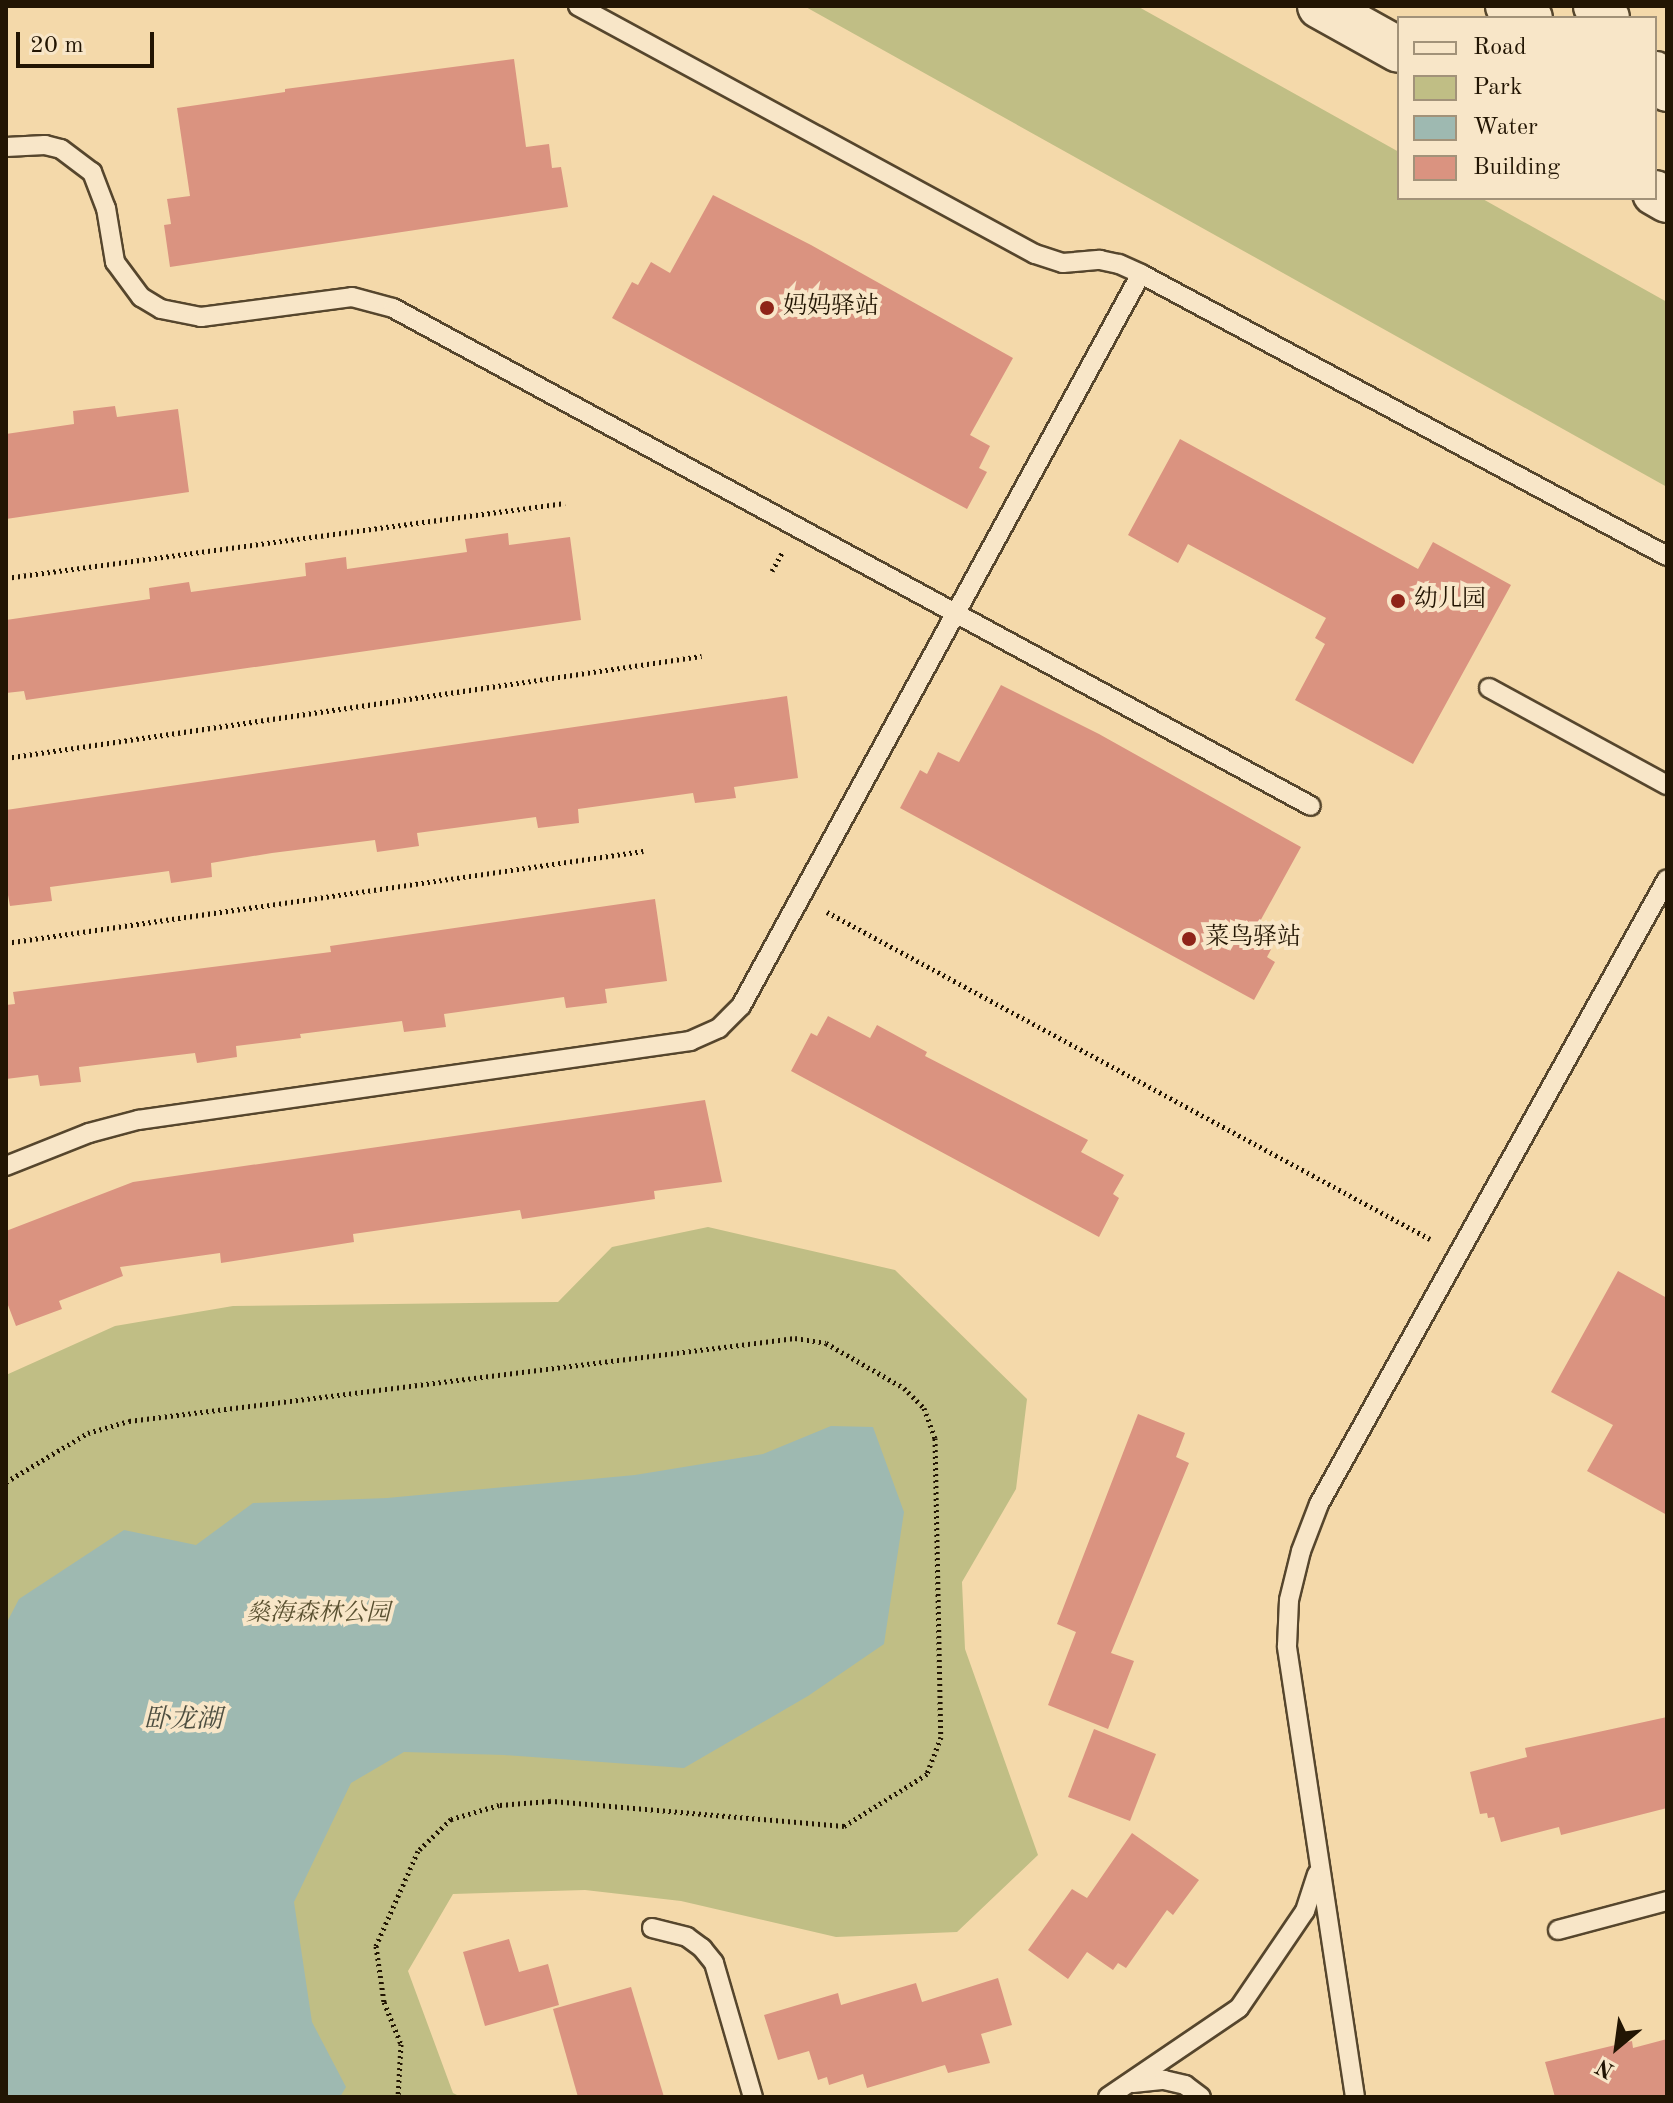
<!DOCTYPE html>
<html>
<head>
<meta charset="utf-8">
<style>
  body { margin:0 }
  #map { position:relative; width:1673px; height:2103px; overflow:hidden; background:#f4d9aa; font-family:"Old Standard TT","Noto Serif SC",serif }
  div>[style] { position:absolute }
  .green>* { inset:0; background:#c0be85 }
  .water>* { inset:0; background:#9eb9b1 }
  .building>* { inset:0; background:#da9380 }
  .path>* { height:5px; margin-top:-2.5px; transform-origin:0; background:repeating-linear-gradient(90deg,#221503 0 2px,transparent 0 6px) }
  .roads { filter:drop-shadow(2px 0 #56462d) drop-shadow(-2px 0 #56462d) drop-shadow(0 2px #56462d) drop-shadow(0 -2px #56462d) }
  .service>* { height:18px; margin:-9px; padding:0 9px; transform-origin:9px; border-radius:9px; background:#f8e6c8 }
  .secondary>* { height:44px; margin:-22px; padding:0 22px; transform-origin:22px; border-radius:22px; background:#f8e6c8 }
  .dots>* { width:22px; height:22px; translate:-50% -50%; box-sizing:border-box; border:4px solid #f8e6c8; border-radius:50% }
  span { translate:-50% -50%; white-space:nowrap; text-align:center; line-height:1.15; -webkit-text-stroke:8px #f8e6c8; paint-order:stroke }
  .poi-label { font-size:24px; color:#221503 }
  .left { translate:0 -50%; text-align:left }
  .park-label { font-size:24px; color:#595030; font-style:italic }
  .water-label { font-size:26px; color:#4d4e40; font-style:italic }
  .frame { position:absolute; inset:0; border:8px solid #221503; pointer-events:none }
  .legend { position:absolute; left:1397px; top:16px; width:260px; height:184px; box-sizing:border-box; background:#f8e6c8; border:2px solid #a29279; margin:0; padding:10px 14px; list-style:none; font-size:24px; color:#221503 }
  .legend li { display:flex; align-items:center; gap:16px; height:40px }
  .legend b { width:40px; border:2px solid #a29279 }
  .north { position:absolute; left:1577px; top:2007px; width:80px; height:80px; -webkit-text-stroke:6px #f8e6c8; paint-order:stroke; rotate:209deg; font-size:22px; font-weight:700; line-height:32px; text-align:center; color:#221503 }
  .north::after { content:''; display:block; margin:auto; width:28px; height:36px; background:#221503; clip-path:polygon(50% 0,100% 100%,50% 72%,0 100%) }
  .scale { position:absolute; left:16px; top:32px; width:138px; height:36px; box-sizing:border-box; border:4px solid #221503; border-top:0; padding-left:10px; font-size:24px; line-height:28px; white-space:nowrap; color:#221503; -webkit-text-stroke:6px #f8e6c8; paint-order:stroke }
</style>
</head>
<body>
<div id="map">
  <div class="green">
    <div style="clip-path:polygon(804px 6px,1137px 6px,1399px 152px,1399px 198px,1481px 198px,1667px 302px,1667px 487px)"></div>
    <div style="clip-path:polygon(708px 1227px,895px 1270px,1027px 1399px,1016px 1489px,962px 1582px,965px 1649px,1038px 1855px,957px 1932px,836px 1937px,681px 1901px,585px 1890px,453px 1894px,408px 1971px,453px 2093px,461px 2097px,6px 2097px,6px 1375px,115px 1326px,233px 1306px,558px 1302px,612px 1247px)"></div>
  </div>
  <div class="water">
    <div style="clip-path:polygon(831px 1426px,873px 1427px,904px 1512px,884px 1644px,808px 1696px,684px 1768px,504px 1755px,404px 1752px,351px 1783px,294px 1902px,312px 2022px,346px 2087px,340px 2097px,6px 2097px,6px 1624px,19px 1599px,124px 1530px,196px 1545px,253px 1503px,387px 1498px,635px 1475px,763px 1454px)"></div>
  </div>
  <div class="building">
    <div style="clip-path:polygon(514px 59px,526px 147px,549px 144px,552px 168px,561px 167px,568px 207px,170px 267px,164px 225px,171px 224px,167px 199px,190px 196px,177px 108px,285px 92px,285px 89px)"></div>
    <div style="clip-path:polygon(713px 195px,811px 245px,1013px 358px,970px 435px,990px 446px,979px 468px,987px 472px,967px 509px,612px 318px,632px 282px,638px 285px,651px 262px,670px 273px)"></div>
    <div style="clip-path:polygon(115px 406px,117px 417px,178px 409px,189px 492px,6px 519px,6px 434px,74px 424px,73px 411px)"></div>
    <div style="clip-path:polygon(1180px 439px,1418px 569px,1433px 542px,1511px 585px,1413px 764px,1295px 700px,1325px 644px,1315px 638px,1326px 618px,1188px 544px,1178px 563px,1128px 535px)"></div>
    <div style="clip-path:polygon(508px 533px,509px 545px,570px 537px,581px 620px,26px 700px,24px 691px,6px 693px,6px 620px,150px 599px,149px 588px,189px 582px,191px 592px,306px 576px,305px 563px,346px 557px,347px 569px,467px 552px,465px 539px)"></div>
    <div style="clip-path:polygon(1001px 685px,1099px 734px,1301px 847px,1258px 925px,1278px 936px,1267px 957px,1275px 962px,1254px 1000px,900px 808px,920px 770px,927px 774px,938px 752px,959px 762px)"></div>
    <div style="clip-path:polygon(787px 696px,798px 778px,734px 787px,736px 798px,695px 803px,693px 793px,578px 809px,579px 823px,538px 828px,536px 817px,417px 833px,419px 846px,377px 852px,375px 840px,272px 853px,211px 863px,212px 877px,171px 883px,169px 871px,50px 887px,52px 901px,10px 906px,6px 884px,6px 810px)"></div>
    <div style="clip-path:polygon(655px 899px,667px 981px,605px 989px,607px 1003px,566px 1008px,564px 997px,444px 1014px,446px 1027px,404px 1032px,402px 1021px,300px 1034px,301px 1038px,236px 1046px,237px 1057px,197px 1063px,195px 1053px,79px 1067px,81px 1082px,40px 1086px,38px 1075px,6px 1079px,6px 1005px,15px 1004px,13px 992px,331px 952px,330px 946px)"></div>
    <div style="clip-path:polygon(828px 1016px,870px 1038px,877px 1025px,927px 1052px,925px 1056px,1088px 1140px,1081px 1152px,1124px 1175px,1113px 1194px,1119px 1198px,1099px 1237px,791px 1071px,811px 1033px,817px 1036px)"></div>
    <div style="clip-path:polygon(705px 1100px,722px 1182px,654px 1191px,655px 1199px,522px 1219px,520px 1210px,353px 1234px,354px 1242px,221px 1263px,220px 1253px,120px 1267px,123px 1276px,59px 1301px,62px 1309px,16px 1326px,6px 1300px,6px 1231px,133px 1182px)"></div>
    <div style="clip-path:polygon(1618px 1271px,1667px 1298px,1667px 1515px,1587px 1471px,1613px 1425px,1551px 1392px)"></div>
    <div style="clip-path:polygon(1138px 1414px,1185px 1433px,1176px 1457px,1189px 1463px,1111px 1653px,1134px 1661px,1108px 1729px,1048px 1705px,1076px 1632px,1057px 1624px)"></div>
    <div style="clip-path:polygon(1667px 1717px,1667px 1808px,1561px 1835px,1559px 1827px,1501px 1842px,1494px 1817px,1488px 1818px,1487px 1813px,1480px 1814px,1470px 1772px,1527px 1757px,1525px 1748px)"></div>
    <div style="clip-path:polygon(1094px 1729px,1156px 1754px,1130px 1821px,1068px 1797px)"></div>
    <div style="clip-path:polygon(1132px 1833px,1199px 1880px,1173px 1915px,1167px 1910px,1126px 1968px,1118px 1963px,1113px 1970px,1087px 1952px,1068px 1979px,1028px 1950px,1072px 1889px,1087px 1898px)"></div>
    <div style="clip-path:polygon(509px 1939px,519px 1972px,548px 1964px,559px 2005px,485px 2026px,463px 1952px)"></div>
    <div style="clip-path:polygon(998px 1978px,1012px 2025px,981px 2034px,990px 2063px,948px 2073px,945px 2065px,867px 2088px,863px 2074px,829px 2085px,827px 2077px,818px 2080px,809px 2051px,778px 2060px,764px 2015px,838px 1993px,841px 2005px,916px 1983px,922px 2002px)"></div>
    <div style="clip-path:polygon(631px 1987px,664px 2097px,578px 2097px,553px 2009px)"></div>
    <div style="clip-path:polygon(1667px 2039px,1667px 2097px,1555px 2097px,1545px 2062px,1632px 2041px,1633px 2048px)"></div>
  </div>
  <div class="path">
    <div style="left:772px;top:571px;width:21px;rotate:-61deg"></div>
    <div style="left:6px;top:578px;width:564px;rotate:-7.64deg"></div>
    <div style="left:6px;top:758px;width:703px;rotate:-8.34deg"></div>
    <div style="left:827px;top:912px;width:686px;rotate:28.47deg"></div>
    <div style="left:6px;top:943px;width:644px;rotate:-8.22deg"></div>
    <div style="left:6px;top:1482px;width:96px;rotate:-30.9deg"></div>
    <div style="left:88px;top:1433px;width:43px;rotate:-16.3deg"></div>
    <div style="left:129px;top:1421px;width:671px;rotate:-7.1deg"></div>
    <div style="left:795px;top:1338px;width:31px;rotate:9deg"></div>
    <div style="left:826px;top:1343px;width:90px;rotate:30deg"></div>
    <div style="left:904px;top:1388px;width:28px;rotate:45deg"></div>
    <div style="left:924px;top:1408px;width:32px;rotate:70deg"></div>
    <div style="left:935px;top:1438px;width:299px;rotate:88.9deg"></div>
    <div style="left:941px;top:1737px;width:40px;rotate:111deg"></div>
    <div style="left:927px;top:1774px;width:98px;rotate:147.9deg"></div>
    <div style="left:844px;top:1826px;width:295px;rotate:-175.1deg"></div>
    <div style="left:550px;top:1801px;width:51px;rotate:175.5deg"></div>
    <div style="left:499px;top:1805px;width:50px;rotate:163.7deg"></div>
    <div style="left:451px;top:1819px;width:46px;rotate:135.9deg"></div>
    <div style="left:418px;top:1851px;width:104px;rotate:113.9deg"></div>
    <div style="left:376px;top:1946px;width:57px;rotate:81.9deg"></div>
    <div style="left:384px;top:2002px;width:45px;rotate:68deg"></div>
    <div style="left:401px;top:2044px;width:53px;rotate:93.2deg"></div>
  </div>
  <div class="roads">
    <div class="service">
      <div style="left:578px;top:6px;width:520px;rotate:28.49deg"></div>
      <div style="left:1035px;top:254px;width:29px;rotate:18deg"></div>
      <div style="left:1063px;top:263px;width:37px;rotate:-5deg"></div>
      <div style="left:1100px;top:260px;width:19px;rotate:12deg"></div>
      <div style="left:1119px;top:264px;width:24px;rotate:24deg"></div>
      <div style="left:1141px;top:274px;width:597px;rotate:28.2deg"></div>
      <div style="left:6px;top:147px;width:39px;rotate:-3deg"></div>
      <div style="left:45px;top:145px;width:16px;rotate:14deg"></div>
      <div style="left:61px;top:149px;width:39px;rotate:37deg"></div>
      <div style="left:92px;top:172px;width:39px;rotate:69deg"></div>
      <div style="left:106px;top:208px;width:55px;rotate:80.5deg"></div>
      <div style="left:115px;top:262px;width:44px;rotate:53.4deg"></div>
      <div style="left:141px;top:297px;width:23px;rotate:31deg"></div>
      <div style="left:161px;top:309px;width:41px;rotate:11.3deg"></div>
      <div style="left:201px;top:317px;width:152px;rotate:-7.5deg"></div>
      <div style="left:352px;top:297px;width:42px;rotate:15deg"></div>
      <div style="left:393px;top:308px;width:1044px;rotate:28.48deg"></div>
      <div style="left:1489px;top:688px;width:203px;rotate:28.6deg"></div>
      <div style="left:6px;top:1166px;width:89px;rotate:-21.7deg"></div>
      <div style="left:89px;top:1133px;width:51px;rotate:-14.9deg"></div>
      <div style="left:138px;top:1120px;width:558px;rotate:-8.14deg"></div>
      <div style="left:690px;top:1041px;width:32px;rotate:-24deg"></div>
      <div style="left:719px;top:1028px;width:31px;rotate:-45deg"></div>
      <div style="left:741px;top:1006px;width:834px;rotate:-61.35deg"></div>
      <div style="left:652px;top:1928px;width:36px;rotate:14deg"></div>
      <div style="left:687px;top:1937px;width:19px;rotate:36deg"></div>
      <div style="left:702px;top:1948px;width:19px;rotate:51deg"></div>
      <div style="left:714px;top:1963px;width:140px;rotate:73.8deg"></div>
      <div style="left:1558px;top:1930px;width:113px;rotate:-14.9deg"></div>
      <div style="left:1133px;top:2083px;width:31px;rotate:-6deg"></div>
      <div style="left:1164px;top:2080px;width:22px;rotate:13deg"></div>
      <div style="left:1185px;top:2085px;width:20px;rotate:37deg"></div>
      <div style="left:1108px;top:2097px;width:158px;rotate:-34.2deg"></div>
      <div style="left:1239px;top:2008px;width:117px;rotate:-55.8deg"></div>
      <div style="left:1305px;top:1911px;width:39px;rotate:-72deg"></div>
      <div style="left:1355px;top:2097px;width:456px;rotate:-98.6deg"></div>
      <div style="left:1287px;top:1646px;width:46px;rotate:-87.5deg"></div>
      <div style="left:1289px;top:1600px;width:50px;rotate:-76.2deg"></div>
      <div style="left:1301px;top:1551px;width:50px;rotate:-69deg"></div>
      <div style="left:1319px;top:1504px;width:715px;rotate:-60.89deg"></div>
    </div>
    <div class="secondary">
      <div style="left:1320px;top:6px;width:90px;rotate:29.1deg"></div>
      <div style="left:1508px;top:6px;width:25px;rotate:29deg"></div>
      <div style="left:1596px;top:6px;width:16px;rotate:47deg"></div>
      <div style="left:1655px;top:74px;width:19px;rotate:51deg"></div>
      <div style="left:1655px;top:193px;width:14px;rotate:30deg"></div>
    </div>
  </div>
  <div class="dots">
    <div style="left:767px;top:308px;background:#8f2418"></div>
    <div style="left:1398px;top:601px;background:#8f2418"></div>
    <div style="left:1189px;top:939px;background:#8f2418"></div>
  </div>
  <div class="poi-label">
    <span class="left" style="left:783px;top:308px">妈妈驿站</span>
    <span class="left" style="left:1414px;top:601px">幼儿园</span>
    <span class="left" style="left:1205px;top:939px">菜鸟驿站</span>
  </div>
  <div class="park-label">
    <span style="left:318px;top:1615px">燊海森林公园</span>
  </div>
  <div class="water-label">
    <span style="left:183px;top:1721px">卧龙湖</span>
  </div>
  <div class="frame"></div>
  <ul class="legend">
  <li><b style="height:10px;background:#f8e6c8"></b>Road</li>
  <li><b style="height:22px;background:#c0be85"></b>Park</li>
  <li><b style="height:22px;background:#9eb9b1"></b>Water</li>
  <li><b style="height:22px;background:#da9380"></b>Building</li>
  </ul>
  <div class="north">N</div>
  <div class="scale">20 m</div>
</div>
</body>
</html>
